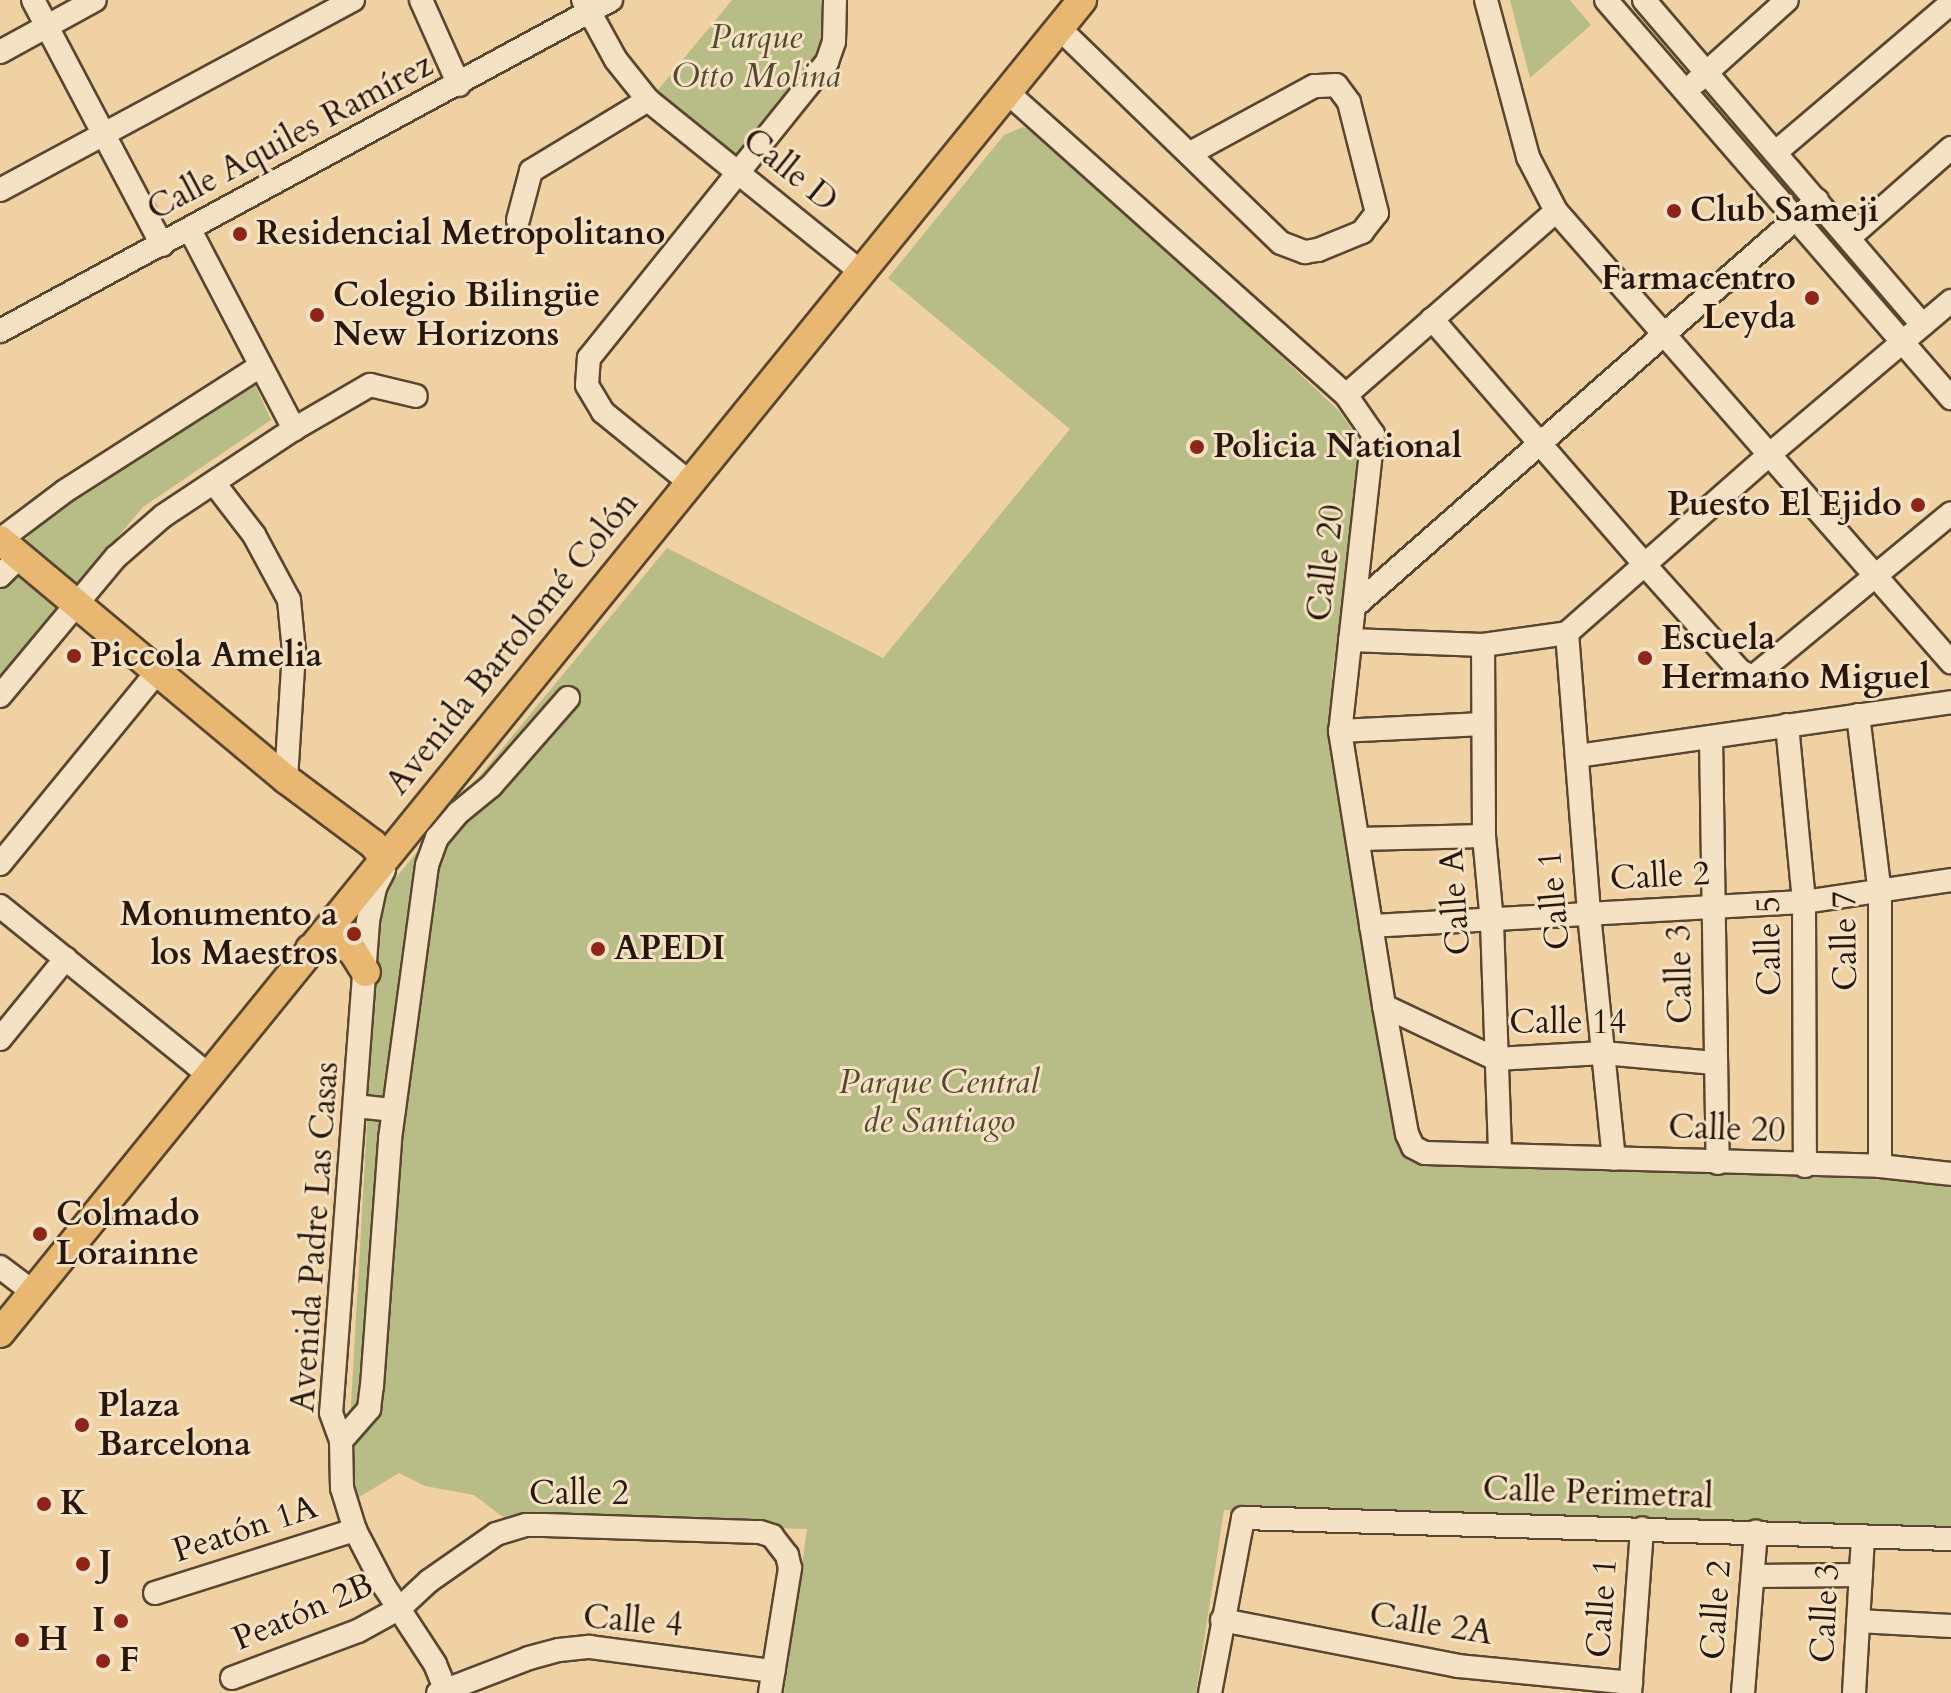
<!DOCTYPE html>
<html>
<head>
<meta charset="utf-8">
<style>
  body { margin:0 }
  #map { position:relative; width:1951px; height:1693px; overflow:hidden; background:#f0d1a3; font-family:Cardo,serif }
  div>[style] { position:absolute }
  .green>* { inset:0; background:#b8bc86 }
  .roads { filter:drop-shadow(2px 0 #5a462f) drop-shadow(-2px 0 #5a462f) drop-shadow(0 2px #5a462f) drop-shadow(0 -2px #5a462f) }
  .minor>* { height:22px; margin:-11px; padding:0 11px; transform-origin:11px; border-radius:11px; background:#f5e1c3 }
  .major>* { height:28px; margin:-14px; padding:0 14px; transform-origin:14px; border-radius:14px; background:#e8b872 }
  .dots>* { width:22px; height:22px; translate:-50% -50%; box-sizing:border-box; border:4px solid #f5e1c3; border-radius:50% }
  span { translate:-50% -50%; white-space:nowrap; text-align:center; line-height:1.15; -webkit-text-stroke:6px #f5e1c3; paint-order:stroke }
  .park-label { font-size:34px; color:#53492e; font-style:italic }
  .street-label { font-size:34px; color:#281708 }
  .poi-label { font-size:34px; color:#281708; font-weight:700 }
  .left { translate:0 -50%; text-align:left }
  .right { translate:-100% -50%; text-align:right }
</style>
</head>
<body>
<div id="map">
  <div class="green">
    <div style="clip-path:polygon(732px 0,828px 0,827px 49px,740px 161px,657px 91px)"></div>
    <div style="clip-path:polygon(1510px 0,1570px 0,1591px 25px,1530px 78px)"></div>
    <div style="clip-path:polygon(1023px 127px,1042px 131px,1339px 411px,1354px 432px,1361px 456px,1361px 482px,1332px 674px,1332px 729px,1404px 1152px,1418px 1163px,1677px 1165px,1951px 1185px,1951px 1535px,1224px 1510px,1196px 1693px,784px 1693px,807px 1529px,507px 1520px,474px 1495px,425px 1486px,399px 1473px,356px 1499px,350px 1422px,380px 897px,667px 548px,883px 658px,1070px 429px,888px 278px,1004px 135px)"></div>
    <div style="clip-path:polygon(247px 367px,271px 420px,143px 507px,0 677px,0 567px,51px 513px)"></div>
  </div>
  <div class="roads">
    <div class="minor">
      <div style="left:33px;top:0;width:277px;rotate:62.2deg"></div>
      <div style="left:421px;top:0;width:93px;rotate:65.9deg"></div>
      <div style="left:583px;top:0;width:68px;rotate:61.2deg"></div>
      <div style="left:616px;top:60px;width:51px;rotate:51.3deg"></div>
      <div style="left:648px;top:100px;width:272px;rotate:38.9deg"></div>
      <div style="left:1486px;top:0;width:163px;rotate:75deg"></div>
      <div style="left:1528px;top:157px;width:61px;rotate:62.6deg"></div>
      <div style="left:1556px;top:211px;width:600px;rotate:48.79deg"></div>
      <div style="left:1606px;top:0;width:527px;rotate:49.08deg"></div>
      <div style="left:1644px;top:0;width:428px;rotate:49.4deg"></div>
      <div style="left:1059px;top:28px;width:309px;rotate:44.1deg"></div>
      <div style="left:1281px;top:243px;width:26px;rotate:21deg"></div>
      <div style="left:1305px;top:252px;width:13px;rotate:-9deg"></div>
      <div style="left:1318px;top:250px;width:48px;rotate:-22.2deg"></div>
      <div style="left:1362px;top:232px;width:24px;rotate:-52deg"></div>
      <div style="left:1377px;top:213px;width:114px;rotate:-104.2deg"></div>
      <div style="left:1349px;top:102px;width:21px;rotate:-127deg"></div>
      <div style="left:1336px;top:85px;width:22px;rotate:177deg"></div>
      <div style="left:1314px;top:86px;width:142px;rotate:151.5deg"></div>
      <div style="left:0;top:52px;width:108px;rotate:-28.7deg"></div>
      <div style="left:1696px;top:82px;width:122px;rotate:-42deg"></div>
      <div style="left:1007px;top:92px;width:455px;rotate:41.8deg"></div>
      <div style="left:1346px;top:395px;width:47px;rotate:55.3deg"></div>
      <div style="left:1373px;top:434px;width:299px;rotate:96.3deg"></div>
      <div style="left:1340px;top:731px;width:278px;rotate:80.9deg"></div>
      <div style="left:1384px;top:1006px;width:130px;rotate:79.8deg"></div>
      <div style="left:1407px;top:1134px;width:14px;rotate:65deg"></div>
      <div style="left:1413px;top:1147px;width:13px;rotate:27deg"></div>
      <div style="left:1425px;top:1153px;width:455px;rotate:1.6deg"></div>
      <div style="left:1880px;top:1166px;width:71px;rotate:6.4deg"></div>
      <div style="left:1776px;top:152px;width:230px;rotate:-40.4deg"></div>
      <div style="left:0;top:190px;width:401px;rotate:-28.3deg"></div>
      <div style="left:518px;top:220px;width:51px;rotate:-75.1deg"></div>
      <div style="left:531px;top:171px;width:137px;rotate:-31.3deg"></div>
      <div style="left:190px;top:230px;width:225px;rotate:62.4deg"></div>
      <div style="left:1850px;top:237px;width:135px;rotate:-41.4deg"></div>
      <div style="left:1432px;top:319px;width:324px;rotate:49.1deg"></div>
      <div style="left:1644px;top:564px;width:144px;rotate:48.1deg"></div>
      <div style="left:1740px;top:671px;width:14px;rotate:25deg"></div>
      <div style="left:1753px;top:677px;width:257px;rotate:-39.6deg"></div>
      <div style="left:0;top:331px;width:695px;rotate:-28.45deg"></div>
      <div style="left:1346px;top:395px;width:279px;rotate:-41.2deg"></div>
      <div style="left:689px;top:482px;width:111px;rotate:-140.9deg"></div>
      <div style="left:603px;top:412px;width:31px;rotate:-121deg"></div>
      <div style="left:587px;top:385px;width:27px;rotate:-86deg"></div>
      <div style="left:589px;top:358px;width:380px;rotate:-51.2deg"></div>
      <div style="left:827px;top:62px;width:21px;rotate:-71deg"></div>
      <div style="left:834px;top:42px;width:42px;rotate:-88.6deg"></div>
      <div style="left:214px;top:483px;width:66px;rotate:52.4deg"></div>
      <div style="left:254px;top:535px;width:74px;rotate:61.7deg"></div>
      <div style="left:289px;top:600px;width:52px;rotate:84.5deg"></div>
      <div style="left:294px;top:652px;width:127px;rotate:93.6deg"></div>
      <div style="left:0;top:540px;width:81px;rotate:-37deg"></div>
      <div style="left:65px;top:491px;width:230px;rotate:-32.6deg"></div>
      <div style="left:0;top:576px;width:27px;rotate:-45deg"></div>
      <div style="left:1355px;top:606px;width:615px;rotate:-41.31deg"></div>
      <div style="left:1567px;top:633px;width:282px;rotate:85.5deg"></div>
      <div style="left:1589px;top:914px;width:246px;rotate:84.2deg"></div>
      <div style="left:1350px;top:640px;width:133px;rotate:2.2deg"></div>
      <div style="left:1483px;top:645px;width:85px;rotate:-8.1deg"></div>
      <div style="left:1567px;top:633px;width:271px;rotate:-41.4deg"></div>
      <div style="left:1770px;top:454px;width:237px;rotate:-40.2deg"></div>
      <div style="left:1483px;top:645px;width:191px;rotate:89.7deg"></div>
      <div style="left:1484px;top:836px;width:86px;rotate:84.7deg"></div>
      <div style="left:1492px;top:922px;width:233px;rotate:88deg"></div>
      <div style="left:0;top:696px;width:181px;rotate:-50.2deg"></div>
      <div style="left:116px;top:557px;width:62px;rotate:-41.1deg"></div>
      <div style="left:163px;top:516px;width:157px;rotate:-33.6deg"></div>
      <div style="left:294px;top:429px;width:88px;rotate:-30.1deg"></div>
      <div style="left:370px;top:385px;width:47px;rotate:13.4deg"></div>
      <div style="left:1858px;top:715px;width:179px;rotate:83deg"></div>
      <div style="left:1880px;top:893px;width:273px;rotate:90deg"></div>
      <div style="left:1787px;top:725px;width:178px;rotate:84.5deg"></div>
      <div style="left:1804px;top:902px;width:264px;rotate:89.8deg"></div>
      <div style="left:1340px;top:731px;width:142px;rotate:-2.8deg"></div>
      <div style="left:1711px;top:737px;width:426px;rotate:89.1deg"></div>
      <div style="left:1577px;top:756px;width:378px;rotate:-8.2deg"></div>
      <div style="left:1359px;top:839px;width:125px;rotate:-1.4deg"></div>
      <div style="left:0;top:864px;width:248px;rotate:-50.7deg"></div>
      <div style="left:384px;top:870px;width:20px;rotate:117deg"></div>
      <div style="left:375px;top:888px;width:35px;rotate:102deg"></div>
      <div style="left:368px;top:922px;width:492px;rotate:94.3deg"></div>
      <div style="left:331px;top:1413px;width:30px;rotate:70deg"></div>
      <div style="left:341px;top:1441px;width:47px;rotate:88.8deg"></div>
      <div style="left:342px;top:1488px;width:44px;rotate:72.8deg"></div>
      <div style="left:355px;top:1530px;width:63px;rotate:62.6deg"></div>
      <div style="left:384px;top:1586px;width:93px;rotate:56.8deg"></div>
      <div style="left:435px;top:1664px;width:31px;rotate:68deg"></div>
      <div style="left:0;top:906px;width:269px;rotate:39deg"></div>
      <div style="left:1371px;top:926px;width:434px;rotate:-3.2deg"></div>
      <div style="left:1804px;top:902px;width:149px;rotate:-8.5deg"></div>
      <div style="left:1384px;top:1006px;width:124px;rotate:25.3deg"></div>
      <div style="left:1496px;top:1059px;width:107px;rotate:-3.2deg"></div>
      <div style="left:1603px;top:1053px;width:112px;rotate:5.1deg"></div>
      <div style="left:0;top:1039px;width:104px;rotate:-50.8deg"></div>
      <div style="left:355px;top:1106px;width:39px;rotate:6deg"></div>
      <div style="left:0;top:1267px;width:41px;rotate:37.1deg"></div>
      <div style="left:341px;top:1441px;width:43px;rotate:-48.8deg"></div>
      <div style="left:369px;top:1409px;width:23px;rotate:-83deg"></div>
      <div style="left:372px;top:1386px;width:248px;rotate:-85.8deg"></div>
      <div style="left:390px;top:1139px;width:276px;rotate:-82.3deg"></div>
      <div style="left:427px;top:865px;width:29px;rotate:-70deg"></div>
      <div style="left:437px;top:838px;width:33px;rotate:-50deg"></div>
      <div style="left:458px;top:813px;width:43px;rotate:-39.3deg"></div>
      <div style="left:491px;top:786px;width:117px;rotate:-48.8deg"></div>
      <div style="left:1753px;top:1576px;width:108px;rotate:-0.5deg"></div>
      <div style="left:155px;top:1593px;width:210px;rotate:-17.5deg"></div>
      <div style="left:1222px;top:1620px;width:240px;rotate:11deg"></div>
      <div style="left:1458px;top:1666px;width:174px;rotate:5.6deg"></div>
      <div style="left:1858px;top:1621px;width:93px;rotate:3.1deg"></div>
      <div style="left:232px;top:1678px;width:134px;rotate:-20.5deg"></div>
      <div style="left:358px;top:1631px;width:48px;rotate:-28.7deg"></div>
      <div style="left:400px;top:1608px;width:40px;rotate:-43deg"></div>
      <div style="left:429px;top:1581px;width:82px;rotate:-35deg"></div>
      <div style="left:496px;top:1534px;width:31px;rotate:-17deg"></div>
      <div style="left:526px;top:1525px;width:19px"></div>
      <div style="left:545px;top:1525px;width:215px;rotate:1.9deg"></div>
      <div style="left:760px;top:1532px;width:13px;rotate:18deg"></div>
      <div style="left:772px;top:1536px;width:24px;rotate:52deg"></div>
      <div style="left:787px;top:1555px;width:13px;rotate:77deg"></div>
      <div style="left:790px;top:1568px;width:127px;rotate:99.1deg"></div>
      <div style="left:438px;top:1693px;width:97px;rotate:-21deg"></div>
      <div style="left:529px;top:1658px;width:31px;rotate:-15deg"></div>
      <div style="left:559px;top:1650px;width:31px;rotate:-6deg"></div>
      <div style="left:590px;top:1647px;width:185px;rotate:7.5deg"></div>
      <div style="left:1210px;top:1693px;width:178px;rotate:-79.3deg"></div>
      <div style="left:1243px;top:1518px;width:708px;rotate:1.7deg"></div>
      <div style="left:1630px;top:1693px;width:165px;rotate:-85.8deg"></div>
      <div style="left:1743px;top:1693px;width:162px;rotate:-85.4deg"></div>
      <div style="left:1854px;top:1693px;width:157px;rotate:-86.7deg"></div>
    </div>
    <div class="major">
      <div style="left:0;top:540px;width:373px;rotate:39.9deg"></div>
      <div style="left:286px;top:779px;width:109px;rotate:36.8deg"></div>
      <div style="left:373px;top:844px;width:16px;rotate:52deg"></div>
      <div style="left:310px;top:949px;width:31px;rotate:-7deg"></div>
      <div style="left:341px;top:945px;width:12px;rotate:24deg"></div>
      <div style="left:352px;top:950px;width:26px;rotate:58deg"></div>
      <div style="left:0;top:1333px;width:1717px;rotate:-50.93deg"></div>
    </div>
  </div>
  <div class="dots">
    <div style="left:1674px;top:211px;background:#8f2418"></div>
    <div style="left:240px;top:234px;background:#8f2418"></div>
    <div style="left:1812px;top:298px;background:#8f2418"></div>
    <div style="left:317px;top:315px;background:#8f2418"></div>
    <div style="left:1197px;top:447px;background:#8f2418"></div>
    <div style="left:1918px;top:505px;background:#8f2418"></div>
    <div style="left:74px;top:656px;background:#8f2418"></div>
    <div style="left:1645px;top:658px;background:#8f2418"></div>
    <div style="left:354px;top:934px;background:#8f2418"></div>
    <div style="left:598px;top:949px;background:#8f2418"></div>
    <div style="left:40px;top:1234px;background:#8f2418"></div>
    <div style="left:82px;top:1425px;background:#8f2418"></div>
    <div style="left:44px;top:1504px;background:#8f2418"></div>
    <div style="left:83px;top:1564px;background:#8f2418"></div>
    <div style="left:121px;top:1621px;background:#8f2418"></div>
    <div style="left:22px;top:1640px;background:#8f2418"></div>
    <div style="left:103px;top:1661px;background:#8f2418"></div>
  </div>
  <div class="park-label">
    <span style="left:756px;top:57px">Parque<br>Otto Molina</span>
    <span style="left:939px;top:1102px">Parque Central<br>de Santiago</span>
  </div>
  <div class="street-label">
    <span style="left:290px;top:137px;rotate:-28deg">Calle Aquiles Ramírez</span>
    <span style="left:790px;top:170px;rotate:39deg">Calle D</span>
    <span style="left:1326px;top:563px;rotate:-83deg">Calle 20</span>
    <span style="left:512px;top:643px;rotate:-51deg">Avenida Bartolomé Colón</span>
    <span style="left:1660px;top:876px;rotate:-3deg">Calle 2</span>
    <span style="left:1554px;top:900px;rotate:-95deg">Calle 1</span>
    <span style="left:1455px;top:902px;rotate:-94deg">Calle A</span>
    <span style="left:1845px;top:941px;rotate:-91deg">Calle 7</span>
    <span style="left:1769px;top:946px;rotate:-91deg">Calle 5</span>
    <span style="left:1680px;top:974px;rotate:-91deg">Calle 3</span>
    <span style="left:1568px;top:1023px">Calle 14</span>
    <span style="left:1727px;top:1129px;rotate:2deg">Calle 20</span>
    <span style="left:315px;top:1237px;rotate:-86deg">Avenida Padre Las Casas</span>
    <span style="left:1598px;top:1493px;rotate:2deg">Calle Perimetral</span>
    <span style="left:579px;top:1494px">Calle 2</span>
    <span style="left:245px;top:1529px;rotate:-18deg">Peatón 1A</span>
    <span style="left:1602px;top:1608px;rotate:-86deg">Calle 1</span>
    <span style="left:1716px;top:1610px;rotate:-86deg">Calle 2</span>
    <span style="left:303px;top:1612px;rotate:-23deg">Peatón 2B</span>
    <span style="left:1825px;top:1613px;rotate:-87deg">Calle 3</span>
    <span style="left:633px;top:1621px;rotate:5deg">Calle 4</span>
    <span style="left:1431px;top:1624px;rotate:9deg">Calle 2A</span>
  </div>
  <div class="poi-label">
    <span class="left" style="left:1690px;top:211px">Club Sameji</span>
    <span class="left" style="left:256px;top:234px">Residencial Metropolitano</span>
    <span class="right" style="left:1796px;top:298px">Farmacentro<br>Leyda</span>
    <span class="left" style="left:333px;top:315px">Colegio Bilingüe<br>New Horizons</span>
    <span class="left" style="left:1213px;top:447px">Policia National</span>
    <span class="right" style="left:1902px;top:505px">Puesto El Ejido</span>
    <span class="left" style="left:1661px;top:658px">Escuela<br>Hermano Miguel</span>
    <span class="left" style="left:90px;top:656px">Piccola Amelia</span>
    <span class="right" style="left:338px;top:934px">Monumento a<br>los Maestros</span>
    <span class="left" style="left:614px;top:949px">APEDI</span>
    <span class="left" style="left:56px;top:1234px">Colmado<br>Lorainne</span>
    <span class="left" style="left:98px;top:1425px">Plaza<br>Barcelona</span>
    <span class="left" style="left:60px;top:1504px">K</span>
    <span class="left" style="left:99px;top:1564px">J</span>
    <span class="right" style="left:105px;top:1621px">I</span>
    <span class="left" style="left:38px;top:1640px">H</span>
    <span class="left" style="left:119px;top:1661px">F</span>
  </div>
</div>
</body>
</html>
